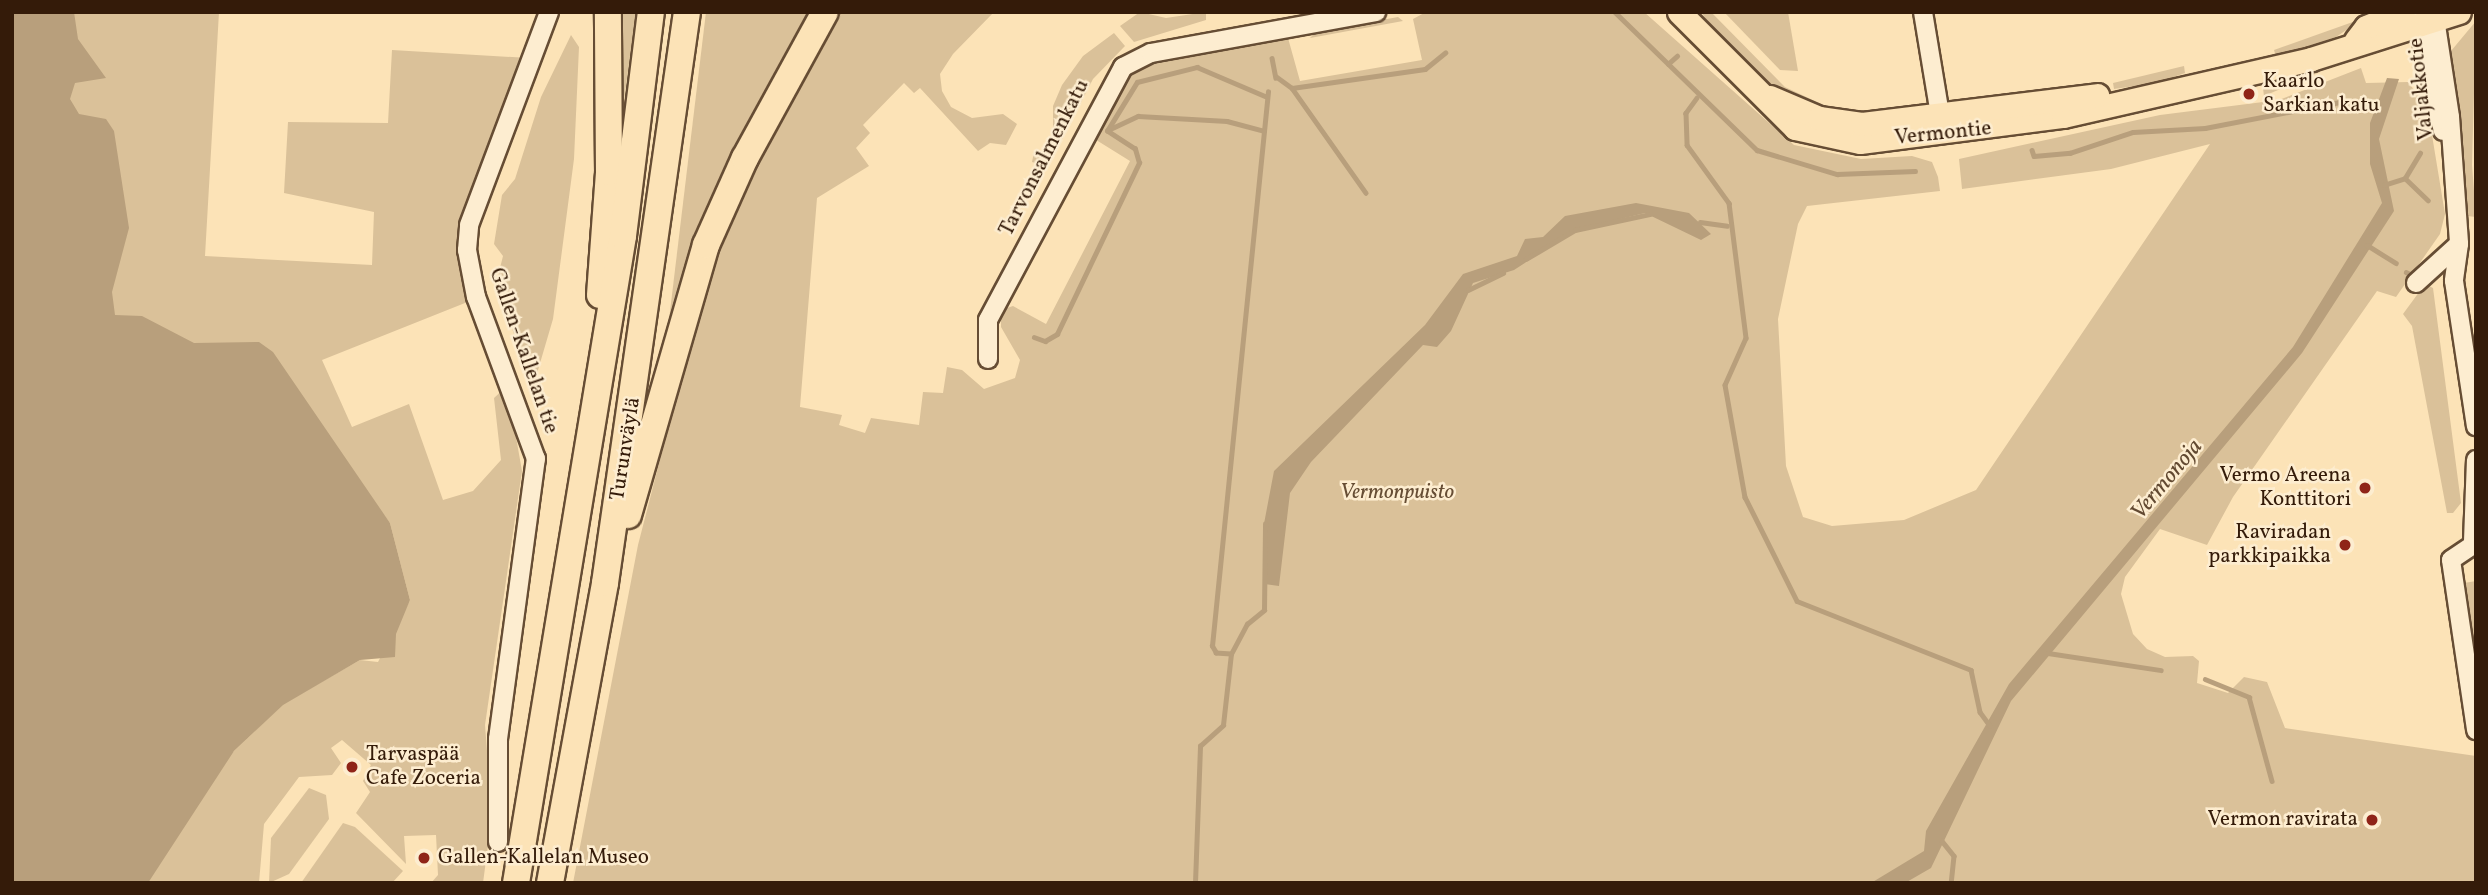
<!DOCTYPE html>
<html>
<head>
<meta charset="utf-8">
<style>
  body { margin:0 }
  #map { position:relative; width:2488px; height:895px; overflow:hidden; background:#fce3b7; font-family:Vollkorn,serif }
  div>[style] { position:absolute }
  .green>* { inset:0; background:#dac199 }
  .water>* { inset:0; background:#b89f7c }
  .stream>* { height:4.5px; margin:-2.25px; padding:0 2.25px; transform-origin:2.25px; border-radius:2.25px; background:#b89f7c }
  .roads { filter:drop-shadow(2px 0 #664d34) drop-shadow(-2px 0 #664d34) drop-shadow(0 2px #664d34) drop-shadow(0 -2px #664d34) }
  .minor>* { height:18px; margin:-9px; padding:0 9px; transform-origin:9px; border-radius:9px; background:#fdedd0 }
  .major>* { height:23px; margin:-11.5px; padding:0 11.5px; transform-origin:11.5px; border-radius:11.5px; background:#fce3b7 }
  .highway>* { height:26px; margin:-13px; padding:0 13px; transform-origin:13px; border-radius:13px; background:#fce3b7 }
  .dots>* { width:19px; height:19px; translate:-50% -50%; box-sizing:border-box; border:4px solid #fdedd0; border-radius:50% }
  span { translate:-50% -50%; white-space:nowrap; text-align:center; line-height:1.15; -webkit-text-stroke:5px #fdedd0; paint-order:stroke }
  .poi-label { font-size:21px; color:#341b09 }
  .left { translate:0 -50%; text-align:left }
  .right { translate:-100% -50%; text-align:right }
  .street-label { font-size:21px; color:#341b09 }
  .park-label { font-size:21px; color:#664d34; font-style:italic }
  .water-label { font-size:23px; color:#624931; font-style:italic }
  .frame { position:absolute; inset:0; border:14px solid #341b09; pointer-events:none }
</style>
</head>
<body>
<div id="map">
  <div class="green">
    <div style="clip-path:polygon(12px 12px,219px 12px,205px 256px,372px 265px,374px 212px,284px 193px,288px 122px,388px 123px,392px 50px,529px 58px,459px 241px,470px 301px,322px 360px,352px 427px,409px 404px,443px 500px,473px 491px,501px 460px,494px 398px,507px 386px,522px 471px,485px 725px,492px 815px,483px 883px,431px 883px,438px 875px,436px 835px,404px 836px,406px 864px,356px 813px,370px 792px,363px 781px,371px 765px,342px 740px,331px 748px,341px 763px,332px 775px,299px 777px,264px 824px,259px 883px,97px 883px,283px 704px,360px 660px,378px 662px,410px 600px,390px 523px,354px 475px,117px 380px)"></div>
    <div style="clip-path:polygon(618px 12px,636px 12px,621px 122px)"></div>
    <div style="clip-path:polygon(706px 12px,816px 12px,669px 332px,668px 328px)"></div>
    <div style="clip-path:polygon(839px 12px,994px 12px,953px 54px,940px 74px,942px 91px,951px 107px,972px 118px,1003px 114px,1017px 124px,1006px 145px,990px 143px,978px 151px,920px 88px,914px 93px,904px 83px,863px 125px,870px 133px,856px 148px,869px 166px,817px 198px,800px 407px,842px 415px,839px 425px,865px 433px,871px 418px,919px 425px,923px 392px,943px 393px,947px 367px,962px 370px,984px 389px,1015px 378px,1020px 360px,1001px 327px,1001px 310px,1013px 306px,1046px 324px,1130px 161px,1093px 138px,1121px 83px,1140px 67px,1288px 38px,1300px 81px,1422px 60px,1413px 19px,1426px 12px,1644px 12px,1794px 145px,1861px 159px,1912px 156px,1932px 162px,1938px 177px,1940px 191px,1807px 206px,1798px 224px,1778px 319px,1786px 466px,1803px 517px,1832px 526px,1904px 520px,1976px 490px,2210px 144px,2111px 169px,1962px 189px,1959px 159px,2160px 115px,2279px 100px,2361px 68px,2366px 83px,2408px 82px,2425px 104px,2431px 129px,2445px 214px,2440px 234px,2396px 297px,2377px 291px,2233px 497px,2207px 545px,2160px 529px,2125px 577px,2121px 594px,2133px 634px,2147px 649px,2165px 657px,2193px 656px,2199px 661px,2197px 683px,2228px 693px,2244px 677px,2267px 682px,2285px 728px,2476px 756px,2476px 883px,573px 883px,638px 545px,703px 293px,759px 157px)"></div>
    <div style="clip-path:polygon(1140px 12px,1166px 18px,1206px 12px,1206px 20px,1134px 42px,1120px 26px)"></div>
    <div style="clip-path:polygon(1701px 12px,1711px 12px,1785px 87px,1851px 118px,1771px 87px,1726px 46px)"></div>
    <div style="clip-path:polygon(1724px 12px,1788px 12px,1798px 71px,1780px 70px)"></div>
    <div style="clip-path:polygon(1398px 17px,1403px 21px,1310px 38px,1316px 32px)"></div>
    <div style="clip-path:polygon(2364px 18px,2336px 37px,2276px 57px,2274px 50px)"></div>
    <div style="clip-path:polygon(2476px 21px,2472px 165px,2476px 217px,2467px 216px,2451px 51px)"></div>
    <div style="clip-path:polygon(1114px 33px,1125px 46px,1093px 79px,1048px 167px,1032px 162px,1034px 152px,1045px 158px,1053px 142px,1053px 106px,1062px 85px,1083px 56px)"></div>
    <div style="clip-path:polygon(571px 35px,579px 47px,574px 159px,553px 319px,533px 387px,496px 284px,503px 256px,494px 244px,502px 195px,515px 179px,541px 97px)"></div>
    <div style="clip-path:polygon(2184px 66px,2185px 73px,2156px 83px,2114px 89px,2113px 83px)"></div>
    <div style="clip-path:polygon(2318px 68px,2320px 72px,2264px 96px,2263px 88px)"></div>
    <div style="clip-path:polygon(2425px 284px,2433px 288px,2461px 503px,2453px 513px,2447px 513px,2412px 326px,2403px 314px)"></div>
    <div style="clip-path:polygon(2476px 581px,2476px 683px,2458px 584px)"></div>
    <div style="clip-path:polygon(309px 788px,326px 795px,329px 819px,289px 874px,269px 883px,271px 838px)"></div>
    <div style="clip-path:polygon(343px 823px,355px 827px,403px 871px,392px 883px,301px 883px)"></div>
  </div>
  <div class="water">
    <div style="clip-path:polygon(12px 12px,74px 12px,78px 39px,106px 78px,75px 83px,70px 99px,79px 114px,106px 119px,114px 131px,129px 228px,112px 292px,115px 315px,142px 316px,194px 343px,259px 342px,273px 352px,390px 523px,410px 600px,396px 634px,395px 657px,360px 660px,283px 705px,234px 751px,148px 883px,12px 883px)"></div>
    <div style="clip-path:polygon(2387px 78px,2399px 79px,2379px 139px,2394px 211px,2302px 353px,2011px 701px,1931px 868px,1905px 883px,1871px 883px,1924px 851px,1926px 831px,2009px 684px,2293px 347px,2382px 203px,2370px 164px,2370px 123px)"></div>
    <div style="clip-path:polygon(1636px 203px,1689px 213px,1711px 234px,1701px 240px,1645px 213px,1575px 230px,1514px 270px,1473px 283px,1451px 331px,1437px 347px,1423px 345px,1311px 462px,1290px 493px,1279px 586px,1264px 584px,1263px 529px,1274px 471px,1425px 325px,1463px 274px,1517px 256px,1525px 239px,1543px 237px,1565px 216px)"></div>
  </div>
  <div class="stream">
    <div style="left:1615px;top:12px;width:198px;rotate:44.2deg"></div>
    <div style="left:1757px;top:150px;width:84px;rotate:16.7deg"></div>
    <div style="left:1837px;top:174px;width:78px;rotate:-2.2deg"></div>
    <div style="left:1272px;top:58px;width:20px;rotate:79deg"></div>
    <div style="left:1668px;top:64px;width:12px;rotate:-42deg"></div>
    <div style="left:1277px;top:77px;width:19px;rotate:36deg"></div>
    <div style="left:1292px;top:88px;width:128px;rotate:54.8deg"></div>
    <div style="left:1292px;top:88px;width:134px;rotate:-8.1deg"></div>
    <div style="left:1425px;top:69px;width:26px;rotate:-39deg"></div>
    <div style="left:1697px;top:98px;width:19px;rotate:126deg"></div>
    <div style="left:1686px;top:113px;width:32px;rotate:88deg"></div>
    <div style="left:1687px;top:145px;width:72px;rotate:54.1deg"></div>
    <div style="left:1729px;top:203px;width:136px;rotate:82.8deg"></div>
    <div style="left:1746px;top:338px;width:51px;rotate:114.1deg"></div>
    <div style="left:1725px;top:385px;width:114px;rotate:79.9deg"></div>
    <div style="left:1745px;top:497px;width:116px;rotate:63.4deg"></div>
    <div style="left:1797px;top:601px;width:187px;rotate:21.6deg"></div>
    <div style="left:1971px;top:670px;width:43px;rotate:77.9deg"></div>
    <div style="left:1980px;top:712px;width:17px;rotate:54deg"></div>
    <div style="left:1108px;top:130px;width:33px;rotate:-25deg"></div>
    <div style="left:1138px;top:116px;width:89px;rotate:3.2deg"></div>
    <div style="left:1227px;top:121px;width:38px;rotate:15deg"></div>
    <div style="left:2032px;top:150px;width:6px;rotate:72deg"></div>
    <div style="left:2034px;top:156px;width:36px;rotate:-5deg"></div>
    <div style="left:2070px;top:153px;width:66px;rotate:-18.4deg"></div>
    <div style="left:2133px;top:132px;width:72px;rotate:-3.2deg"></div>
    <div style="left:2205px;top:128px;width:137px;rotate:-10.9deg"></div>
    <div style="left:2340px;top:102px;width:18px;rotate:-3deg"></div>
    <div style="left:2358px;top:101px;width:21px;rotate:28deg"></div>
    <div style="left:2405px;top:178px;width:32px;rotate:44deg"></div>
    <div style="left:2384px;top:185px;width:22px;rotate:-18deg"></div>
    <div style="left:2405px;top:178px;width:29px;rotate:-59deg"></div>
    <div style="left:1700px;top:222px;width:27px;rotate:8deg"></div>
    <div style="left:2367px;top:245px;width:34px;rotate:32deg"></div>
    <div style="left:1526px;top:259px;width:57px;rotate:-30.6deg"></div>
    <div style="left:1575px;top:230px;width:77px;rotate:-12deg"></div>
    <div style="left:2406px;top:272px;width:4px;rotate:27deg"></div>
    <div style="left:1468px;top:290px;width:39px;rotate:-26deg"></div>
    <div style="left:1034px;top:337px;width:12px;rotate:20deg"></div>
    <div style="left:1045px;top:341px;width:14px;rotate:-30deg"></div>
    <div style="left:1057px;top:334px;width:190px;rotate:-64.4deg"></div>
    <div style="left:1139px;top:163px;width:15px;rotate:-106deg"></div>
    <div style="left:1135px;top:149px;width:33px;rotate:-147deg"></div>
    <div style="left:1107px;top:131px;width:57px;rotate:-58.5deg"></div>
    <div style="left:1137px;top:82px;width:62px;rotate:-14deg"></div>
    <div style="left:1197px;top:67px;width:74px;rotate:23.1deg"></div>
    <div style="left:2048px;top:653px;width:114px;rotate:8.6deg"></div>
    <div style="left:1231px;top:654px;width:15px;rotate:-176deg"></div>
    <div style="left:1216px;top:653px;width:8px;rotate:-120deg"></div>
    <div style="left:1212px;top:646px;width:557px;rotate:-84.23deg"></div>
    <div style="left:2205px;top:679px;width:48px;rotate:22.2deg"></div>
    <div style="left:2249px;top:697px;width:87px;rotate:74.7deg"></div>
    <div style="left:1942px;top:841px;width:19px;rotate:51deg"></div>
    <div style="left:1954px;top:856px;width:27px;rotate:96deg"></div>
    <div style="left:1195px;top:883px;width:137px;rotate:-87.9deg"></div>
    <div style="left:1200px;top:746px;width:31px;rotate:-42deg"></div>
    <div style="left:1223px;top:725px;width:71px;rotate:-83.6deg"></div>
    <div style="left:1231px;top:654px;width:34px;rotate:-62deg"></div>
    <div style="left:1247px;top:624px;width:22px;rotate:-39deg"></div>
    <div style="left:1264px;top:610px;width:86px;rotate:-89.3deg"></div>
  </div>
  <div class="roads">
    <div class="minor">
      <div style="left:1923px;top:12px;width:117px;rotate:80.6deg"></div>
      <div style="left:2415px;top:12px;width:122px;rotate:76.8deg"></div>
      <div style="left:2434px;top:12px;width:106px;rotate:81.3deg"></div>
      <div style="left:2450px;top:117px;width:127px;rotate:85.9deg"></div>
      <div style="left:2459px;top:244px;width:37px;rotate:98deg"></div>
      <div style="left:2454px;top:281px;width:147px;rotate:81.4deg"></div>
      <div style="left:2416px;top:283px;width:58px;rotate:-42.2deg"></div>
      <div style="left:988px;top:359px;width:39px;rotate:-90deg"></div>
      <div style="left:988px;top:320px;width:287px;rotate:-61.9deg"></div>
      <div style="left:1123px;top:67px;width:31px;rotate:-27deg"></div>
      <div style="left:1151px;top:53px;width:229px;rotate:-10.3deg"></div>
      <div style="left:2473px;top:541px;width:81px;rotate:-87.9deg"></div>
      <div style="left:2476px;top:543px;width:30px;rotate:146deg"></div>
      <div style="left:2451px;top:560px;width:172px;rotate:81.6deg"></div>
      <div style="left:498px;top:842px;width:103px;rotate:-90deg"></div>
      <div style="left:498px;top:739px;width:283px;rotate:-82.3deg"></div>
      <div style="left:536px;top:459px;width:173px;rotate:-110.3deg"></div>
      <div style="left:476px;top:297px;width:48px;rotate:-100.8deg"></div>
      <div style="left:467px;top:250px;width:25px;rotate:-85deg"></div>
      <div style="left:469px;top:225px;width:228px;rotate:-69.4deg"></div>
    </div>
    <div class="major">
      <div style="left:1679px;top:12px;width:164px;rotate:45deg"></div>
      <div style="left:1795px;top:128px;width:66px;rotate:12.2deg"></div>
      <div style="left:1860px;top:142px;width:205px;rotate:-7.3deg"></div>
      <div style="left:2063px;top:116px;width:254px;rotate:-12.9deg"></div>
      <div style="left:2311px;top:59px;width:155px;rotate:-17.6deg"></div>
      <div style="left:2356px;top:40px;width:16px;rotate:-52deg"></div>
      <div style="left:2366px;top:27px;width:40px;rotate:-22deg"></div>
      <div style="left:1770px;top:97px;width:53px;rotate:23.2deg"></div>
      <div style="left:1819px;top:118px;width:43px;rotate:7.9deg"></div>
      <div style="left:1862px;top:124px;width:237px;rotate:-7deg"></div>
    </div>
    <div class="highway">
      <div style="left:600px;top:295px;width:123px;rotate:-85.8deg"></div>
      <div style="left:609px;top:172px;width:160px;rotate:-90.4deg"></div>
      <div style="left:628px;top:515px;width:281px;rotate:-73.9deg"></div>
      <div style="left:706px;top:245px;width:95px;rotate:-65.9deg"></div>
      <div style="left:745px;top:158px;width:166px;rotate:-61.3deg"></div>
      <div style="left:516px;top:883px;width:656px;rotate:-80.61deg"></div>
      <div style="left:623px;top:236px;width:226px;rotate:-82.9deg"></div>
      <div style="left:550px;top:883px;width:305px;rotate:-79.6deg"></div>
      <div style="left:605px;top:583px;width:577px;rotate:-81.83deg"></div>
    </div>
  </div>
  <div class="dots">
    <div style="left:2249px;top:94px;background:#8f2418"></div>
    <div style="left:2365px;top:488px;background:#8f2418"></div>
    <div style="left:2345px;top:545px;background:#8f2418"></div>
    <div style="left:352px;top:767px;background:#8f2418"></div>
    <div style="left:2372px;top:820px;background:#8f2418"></div>
    <div style="left:424px;top:858px;background:#8f2418"></div>
  </div>
  <div class="poi-label">
    <span class="left" style="left:2263px;top:94px">Kaarlo<br>Sarkian katu</span>
    <span class="right" style="left:2351px;top:488px">Vermo Areena<br>Konttitori</span>
    <span class="right" style="left:2331px;top:545px">Raviradan<br>parkkipaikka</span>
    <span class="left" style="left:366px;top:767px">Tarvaspää<br>Cafe Zoceria</span>
    <span class="right" style="left:2358px;top:820px">Vermon ravirata</span>
    <span class="left" style="left:438px;top:858px">Gallen-Kallelan Museo</span>
  </div>
  <div class="street-label">
    <span style="left:2422px;top:89px;rotate:-96deg">Valjakkotie</span>
    <span style="left:1943px;top:134px;rotate:-6deg">Vermontie</span>
    <span style="left:1045px;top:158px;rotate:-63deg">Tarvonsalmenkatu</span>
    <span style="left:523px;top:351px;rotate:71deg">Gallen-Kallelan tie</span>
    <span style="left:626px;top:449px;rotate:-81deg">Turunväylä</span>
  </div>
  <div class="park-label">
    <span style="left:1397px;top:493px">Vermonpuisto</span>
  </div>
  <div class="water-label">
    <span style="left:2167px;top:480px;rotate:-50deg">Vermonoja</span>
  </div>
  <div class="frame"></div>
</div>
</body>
</html>
